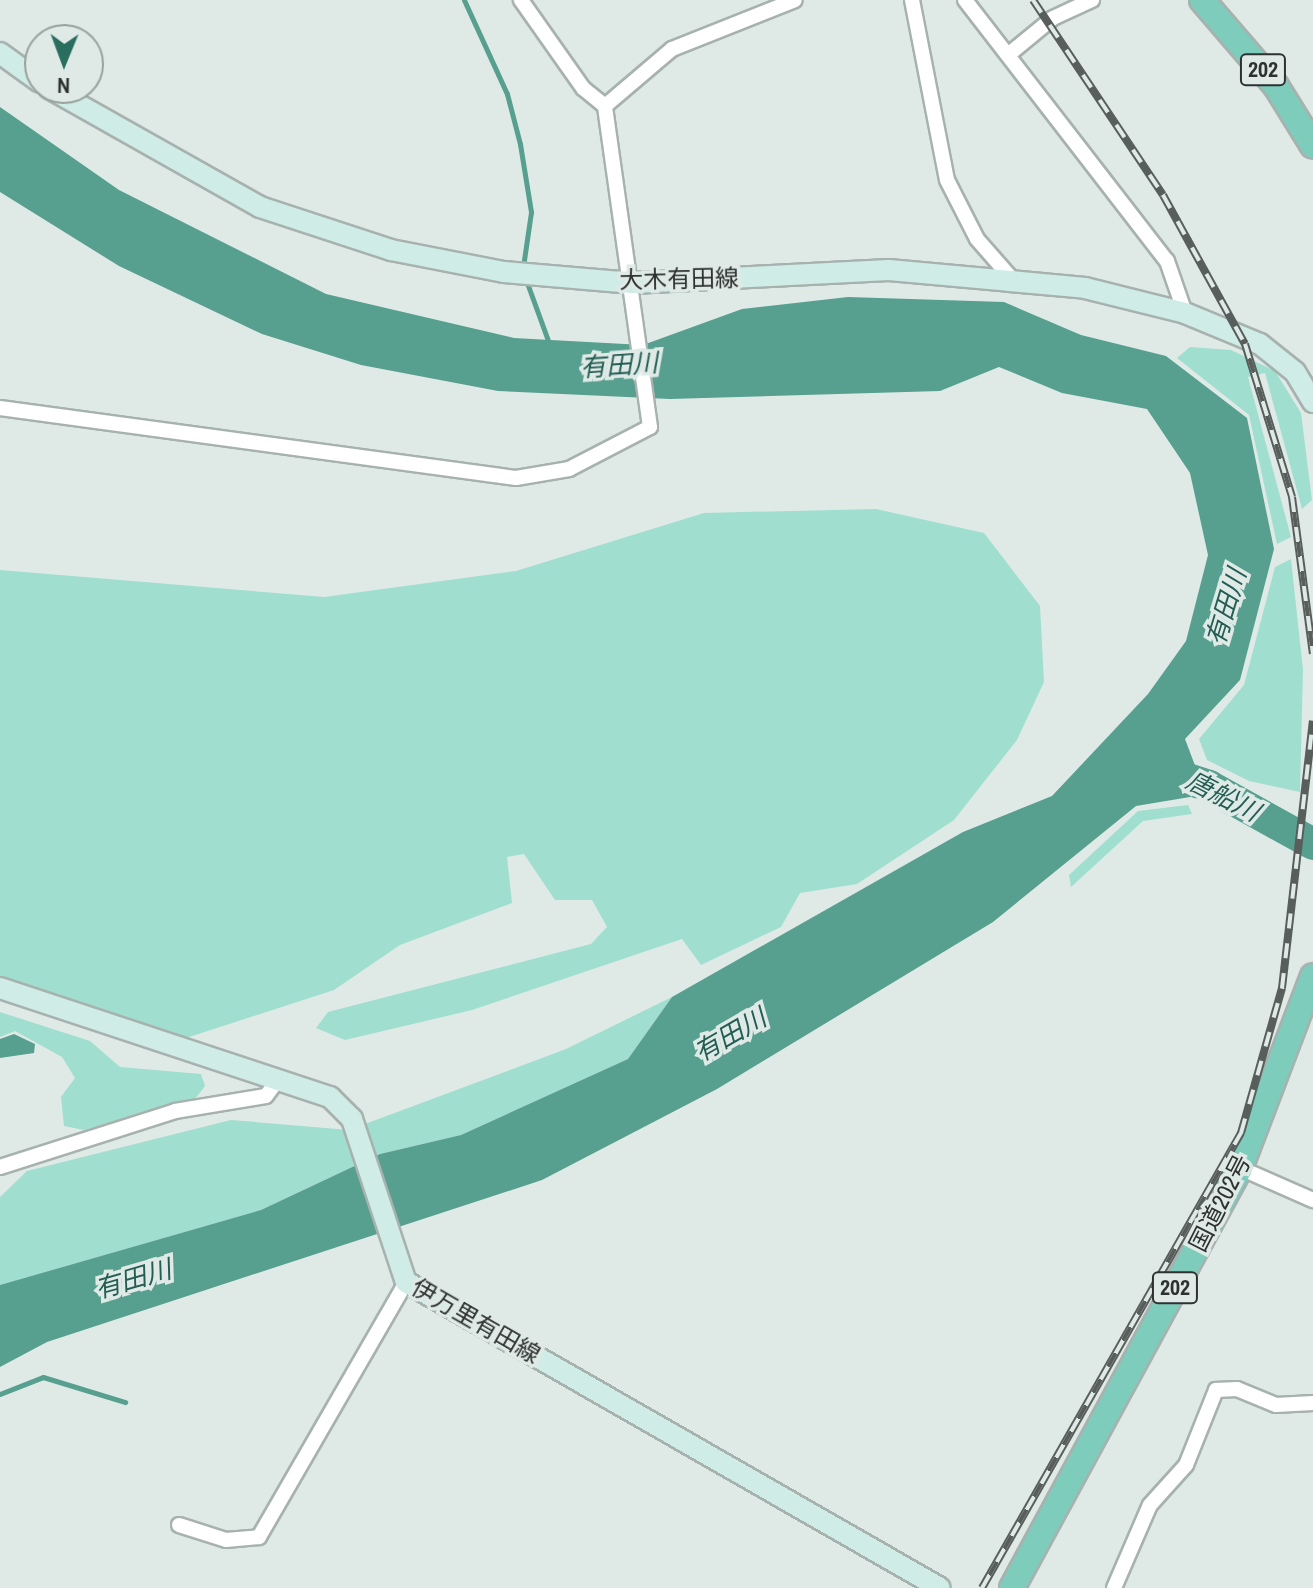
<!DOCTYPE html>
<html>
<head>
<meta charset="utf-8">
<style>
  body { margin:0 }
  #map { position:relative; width:1313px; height:1588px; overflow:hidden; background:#dfeae7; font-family:"Archivo Narrow","Noto Sans JP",sans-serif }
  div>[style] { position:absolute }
  .green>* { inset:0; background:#a0decf }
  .water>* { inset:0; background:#579f8f }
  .stream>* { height:5px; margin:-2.5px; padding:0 2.5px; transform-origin:2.5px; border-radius:2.5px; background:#579f8f }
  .river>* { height:32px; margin:-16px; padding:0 16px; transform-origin:16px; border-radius:16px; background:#579f8f }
  .roads { filter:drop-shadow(2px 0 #a7b2af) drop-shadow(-2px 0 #a7b2af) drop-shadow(0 2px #a7b2af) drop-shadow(0 -2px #a7b2af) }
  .minor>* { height:14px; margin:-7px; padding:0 7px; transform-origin:7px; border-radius:7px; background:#fff }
  .secondary>* { height:20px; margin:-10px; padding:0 10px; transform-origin:10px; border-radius:10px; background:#cfece6 }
  .trunk>* { height:24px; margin:-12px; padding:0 12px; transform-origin:12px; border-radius:12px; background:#7eccbc }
  .rail>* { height:8px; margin-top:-4px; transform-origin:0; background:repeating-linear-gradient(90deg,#dfeae7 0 15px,#585e5c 0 30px); box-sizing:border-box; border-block:2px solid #585e5c }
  span { translate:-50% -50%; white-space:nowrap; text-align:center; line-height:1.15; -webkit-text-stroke:7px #dfeae7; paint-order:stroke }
  .shield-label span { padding:2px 6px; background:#dfeae7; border:2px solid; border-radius:6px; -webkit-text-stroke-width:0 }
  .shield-label { font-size:22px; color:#2d3130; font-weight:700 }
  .street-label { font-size:24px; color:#2d3130 }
  .water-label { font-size:26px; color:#245e53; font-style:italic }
  .north { position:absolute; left:24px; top:24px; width:80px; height:80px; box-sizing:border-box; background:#dfeae7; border:2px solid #98a09e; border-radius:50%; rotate:181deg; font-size:22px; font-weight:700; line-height:32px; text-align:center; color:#2d3130 }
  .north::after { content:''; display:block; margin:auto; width:28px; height:36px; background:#2a6e60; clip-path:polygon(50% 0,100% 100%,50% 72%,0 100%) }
</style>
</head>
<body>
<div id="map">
  <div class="green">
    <div style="clip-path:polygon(1190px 347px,1231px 350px,1275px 371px,1301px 413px,1312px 500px,1302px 509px,1265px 373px,1248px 377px,1291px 537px,1277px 544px,1249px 415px,1177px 358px)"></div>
    <div style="clip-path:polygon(876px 509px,984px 533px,1040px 606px,1044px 682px,1017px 740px,954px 820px,857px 884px,800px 893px,781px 927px,701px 965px,682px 939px,472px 1010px,345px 1040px,316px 1028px,328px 1012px,591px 944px,607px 927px,592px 900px,555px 900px,524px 854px,507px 857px,512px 903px,400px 945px,334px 990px,183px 1039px,39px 1001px,0 976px,0 570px,324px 597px,516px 571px,704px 513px)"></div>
    <div style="clip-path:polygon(1291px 559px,1303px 670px,1300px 792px,1249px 781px,1207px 760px,1199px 739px,1244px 685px,1275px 567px)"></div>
    <div style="clip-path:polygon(1188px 805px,1192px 814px,1143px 821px,1071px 887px,1069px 875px,1138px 811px)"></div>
    <div style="clip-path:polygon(672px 997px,628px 1059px,461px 1135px,380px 1154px,261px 1210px,0 1285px,0 1197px,27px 1171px,231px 1120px,349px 1130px,566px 1049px)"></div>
    <div style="clip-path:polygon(0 1012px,90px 1041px,120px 1067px,201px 1074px,205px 1086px,195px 1099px,84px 1130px,64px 1126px,61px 1097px,75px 1078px,62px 1057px,15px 1031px,0 1037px)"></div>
  </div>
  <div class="water">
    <div style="clip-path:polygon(0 107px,119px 190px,326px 294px,514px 338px,643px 345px,742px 309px,848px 297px,1004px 302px,1081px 335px,1166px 356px,1247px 418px,1274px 549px,1240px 680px,1185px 739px,1196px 768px,1190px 797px,1136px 806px,993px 922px,717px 1089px,542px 1180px,47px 1342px,0 1367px,0 1285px,261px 1210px,380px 1154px,461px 1135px,628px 1059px,672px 997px,963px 832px,1052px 796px,1148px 694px,1186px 641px,1208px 555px,1190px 473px,1147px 409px,1062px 393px,999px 367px,940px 391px,670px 399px,498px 391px,361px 365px,262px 334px,119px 266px,0 192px)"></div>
    <div style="clip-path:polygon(14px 1034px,35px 1044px,34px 1053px,0 1058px,0 1039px)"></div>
  </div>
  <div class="stream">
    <div style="left:464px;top:0;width:103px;rotate:65.4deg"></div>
    <div style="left:507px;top:94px;width:52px;rotate:75.4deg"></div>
    <div style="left:520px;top:144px;width:69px;rotate:80.8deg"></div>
    <div style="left:531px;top:212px;width:56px;rotate:98.3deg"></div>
    <div style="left:526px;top:280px;width:70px;rotate:70deg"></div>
    <div style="left:0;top:1394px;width:46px;rotate:-21.6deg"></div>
    <div style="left:43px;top:1377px;width:86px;rotate:17deg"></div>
  </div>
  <div class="river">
    <div style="left:1154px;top:768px;width:58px;rotate:18.1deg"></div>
    <div style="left:1209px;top:786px;width:119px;rotate:29.1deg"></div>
  </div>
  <div class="roads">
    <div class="minor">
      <div style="left:912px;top:0;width:183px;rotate:79deg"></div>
      <div style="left:947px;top:180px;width:66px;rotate:63deg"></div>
      <div style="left:977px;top:239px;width:53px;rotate:48.8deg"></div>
      <div style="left:965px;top:0;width:330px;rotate:52.3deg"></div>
      <div style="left:1167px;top:261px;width:55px;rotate:70.9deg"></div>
      <div style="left:1008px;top:55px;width:58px;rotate:-39.4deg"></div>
      <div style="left:1053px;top:18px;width:43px;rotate:-24.8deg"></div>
      <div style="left:605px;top:106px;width:88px;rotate:-40.4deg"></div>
      <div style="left:672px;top:49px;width:132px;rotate:-21.7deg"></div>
      <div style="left:0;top:408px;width:521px;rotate:7.73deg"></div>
      <div style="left:516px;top:478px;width:54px;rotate:-9.6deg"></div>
      <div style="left:569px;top:469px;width:91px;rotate:-27.4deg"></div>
      <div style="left:650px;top:427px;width:324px;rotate:-98deg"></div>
      <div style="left:605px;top:106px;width:28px;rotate:-141deg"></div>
      <div style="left:583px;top:88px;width:108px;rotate:-125.2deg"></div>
      <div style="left:0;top:1167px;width:184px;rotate:-17.7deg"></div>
      <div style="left:175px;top:1111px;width:92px;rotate:-9.4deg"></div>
      <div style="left:266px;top:1096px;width:19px;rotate:-54deg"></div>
      <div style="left:1240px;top:1168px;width:80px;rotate:23.7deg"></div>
      <div style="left:179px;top:1525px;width:49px;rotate:17.7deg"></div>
      <div style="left:226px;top:1540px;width:33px;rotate:-5deg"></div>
      <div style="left:259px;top:1537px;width:294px;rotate:-60deg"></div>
      <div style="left:1114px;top:1588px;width:90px;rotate:-66.6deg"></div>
      <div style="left:1150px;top:1505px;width:54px;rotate:-48deg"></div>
      <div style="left:1186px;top:1465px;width:81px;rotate:-68.2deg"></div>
      <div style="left:1216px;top:1390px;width:21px;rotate:-3deg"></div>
      <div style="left:1237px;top:1389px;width:42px;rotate:22.3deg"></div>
      <div style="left:1276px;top:1405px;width:37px;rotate:-3deg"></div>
    </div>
    <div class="secondary">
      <div style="left:0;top:53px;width:49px;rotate:35.9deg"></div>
      <div style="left:49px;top:88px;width:242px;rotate:29.4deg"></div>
      <div style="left:260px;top:207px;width:138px;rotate:18.2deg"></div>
      <div style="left:391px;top:250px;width:115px;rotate:11deg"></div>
      <div style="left:504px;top:272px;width:129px;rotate:4.9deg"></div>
      <div style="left:633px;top:283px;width:256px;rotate:-2.9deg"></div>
      <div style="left:889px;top:270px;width:197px;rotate:5.2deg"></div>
      <div style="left:1085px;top:288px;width:103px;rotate:14deg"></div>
      <div style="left:1185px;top:313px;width:81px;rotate:22.5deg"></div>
      <div style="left:1260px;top:344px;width:45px;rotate:38.7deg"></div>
      <div style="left:1295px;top:372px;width:35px;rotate:59deg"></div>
      <div style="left:0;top:988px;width:348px;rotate:18.3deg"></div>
      <div style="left:330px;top:1097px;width:31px;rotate:45deg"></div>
      <div style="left:352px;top:1119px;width:172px;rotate:71.7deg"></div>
      <div style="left:406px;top:1282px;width:615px;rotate:29.81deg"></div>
    </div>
    <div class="trunk">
      <div style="left:1202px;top:0;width:113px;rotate:49.3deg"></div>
      <div style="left:1276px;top:86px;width:70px;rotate:58.3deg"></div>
      <div style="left:1012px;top:1588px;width:478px;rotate:-61.5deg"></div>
      <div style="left:1240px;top:1168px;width:205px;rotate:-69.2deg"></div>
    </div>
  </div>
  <div class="rail">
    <div style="left:1033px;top:0;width:234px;rotate:56.3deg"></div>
    <div style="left:1163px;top:195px;width:170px;rotate:61.2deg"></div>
    <div style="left:1245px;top:344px;width:160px;rotate:72.9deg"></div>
    <div style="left:1292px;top:497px;width:158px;rotate:82.4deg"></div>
    <div style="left:982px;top:1588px;width:524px;rotate:-60.35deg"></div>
    <div style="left:1241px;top:1133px;width:151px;rotate:-74.2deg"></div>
    <div style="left:1282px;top:988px;width:269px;rotate:-83.4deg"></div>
  </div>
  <div class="shield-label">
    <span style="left:1263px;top:70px">202</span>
    <span style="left:1175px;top:1288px">202</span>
  </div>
  <div class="street-label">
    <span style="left:679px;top:279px;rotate:-1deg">大木有田線</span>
    <span style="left:1220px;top:1203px;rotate:-63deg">国道202号</span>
    <span style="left:476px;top:1321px;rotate:30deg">伊万里有田線</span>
  </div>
  <div class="water-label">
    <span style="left:619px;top:365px;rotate:-4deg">有田川</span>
    <span style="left:1226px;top:607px;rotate:-73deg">有田川</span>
    <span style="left:1223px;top:796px;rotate:27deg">唐船川</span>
    <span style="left:730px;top:1035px;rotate:-30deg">有田川</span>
    <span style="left:133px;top:1279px;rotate:-16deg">有田川</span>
  </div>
  <div class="north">N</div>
</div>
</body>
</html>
